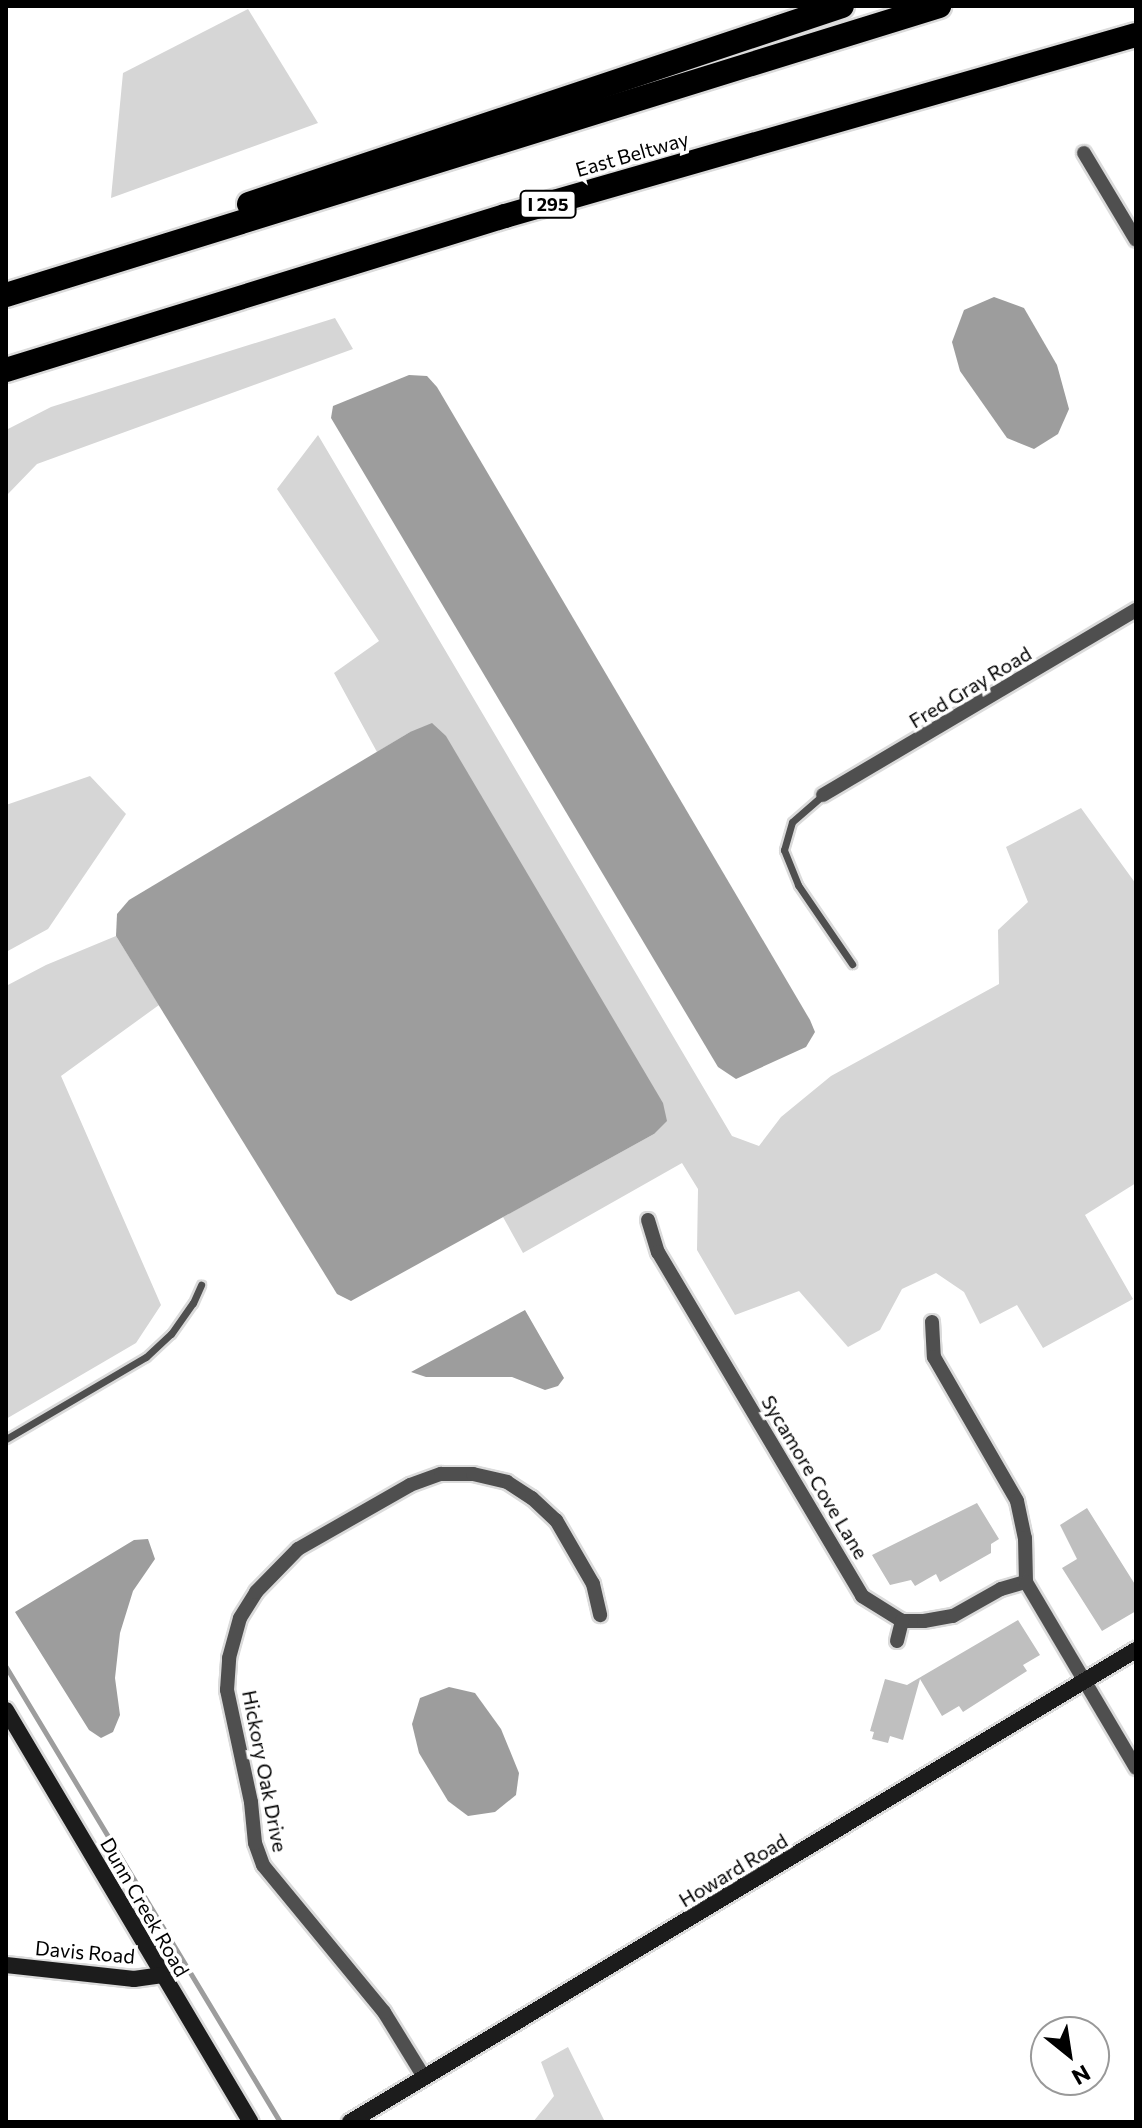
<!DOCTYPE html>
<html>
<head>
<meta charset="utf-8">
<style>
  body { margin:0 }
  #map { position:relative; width:1142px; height:2128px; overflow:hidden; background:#fff; font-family:Commissioner,sans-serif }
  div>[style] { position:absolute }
  .green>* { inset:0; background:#d6d6d6 }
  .water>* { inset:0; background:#9d9d9d }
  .stream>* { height:5px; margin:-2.5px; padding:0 2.5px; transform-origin:2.5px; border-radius:2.5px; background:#9d9d9d }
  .building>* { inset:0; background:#bfbfbf }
  .roads { filter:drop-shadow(2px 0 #dbdbdb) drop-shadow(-2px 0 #dbdbdb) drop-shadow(0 2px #dbdbdb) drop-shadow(0 -2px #dbdbdb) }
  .lane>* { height:7px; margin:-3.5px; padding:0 3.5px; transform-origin:3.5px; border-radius:3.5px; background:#4f4f4f }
  .street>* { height:14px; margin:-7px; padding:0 7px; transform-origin:7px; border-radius:7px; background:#4f4f4f }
  .secondary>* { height:16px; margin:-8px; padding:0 8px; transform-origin:8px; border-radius:8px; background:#1c1c1c }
  .highway>* { height:24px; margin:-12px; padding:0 12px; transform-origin:12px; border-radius:12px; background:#000 }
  span { translate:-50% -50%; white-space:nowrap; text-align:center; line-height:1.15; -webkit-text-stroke:7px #fff; paint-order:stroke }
  .shield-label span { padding:2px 6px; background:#fff; border:2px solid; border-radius:6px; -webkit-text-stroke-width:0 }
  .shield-label { font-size:18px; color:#000; font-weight:700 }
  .street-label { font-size:20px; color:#000 }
  .frame { position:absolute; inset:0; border:8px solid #000; pointer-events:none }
  .north { position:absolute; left:1030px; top:2016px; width:80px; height:80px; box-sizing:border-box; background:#fff; border:2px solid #999; border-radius:50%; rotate:150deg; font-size:22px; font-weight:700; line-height:32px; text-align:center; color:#000 }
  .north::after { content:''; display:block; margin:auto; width:28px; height:36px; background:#000; clip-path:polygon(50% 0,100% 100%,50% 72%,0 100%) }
</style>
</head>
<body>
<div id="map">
  <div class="green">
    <div style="clip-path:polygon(248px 9px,318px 123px,111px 198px,123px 73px)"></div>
    <div style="clip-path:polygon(335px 318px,353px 349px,37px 464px,6px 496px,6px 430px,51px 407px)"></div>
    <div style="clip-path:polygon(318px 435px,732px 1136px,759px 1146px,781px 1117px,831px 1076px,999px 984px,998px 930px,1028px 902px,1006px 847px,1081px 808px,1136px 884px,1136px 1183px,1085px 1215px,1133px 1299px,1043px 1348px,1017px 1305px,980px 1324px,964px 1292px,936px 1273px,902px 1289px,880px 1330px,848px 1347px,799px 1291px,735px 1315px,697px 1250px,698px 1189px,682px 1163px,523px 1253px,503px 1217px,654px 1134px,410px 732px,377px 752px,334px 673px,379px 641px,277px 489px)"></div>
    <div style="clip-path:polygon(90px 776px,126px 814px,48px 929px,6px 952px,6px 805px)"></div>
    <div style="clip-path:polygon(116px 936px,159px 1005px,61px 1076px,161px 1305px,136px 1343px,6px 1419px,6px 986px,46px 965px)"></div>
    <div style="clip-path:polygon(568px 2047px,605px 2122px,533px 2122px,554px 2096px,541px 2062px)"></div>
  </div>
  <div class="water">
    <div style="clip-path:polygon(994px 297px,1024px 308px,1057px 365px,1069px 409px,1058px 434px,1034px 449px,1007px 438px,960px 371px,952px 342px,964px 310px)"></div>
    <div style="clip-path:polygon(409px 375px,427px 376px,437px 387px,810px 1020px,815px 1032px,806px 1047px,736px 1079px,718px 1067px,331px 418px,333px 406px)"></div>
    <div style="clip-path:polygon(432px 723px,446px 736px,663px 1103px,667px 1121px,654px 1134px,351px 1301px,337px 1294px,116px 936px,117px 914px,129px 900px,410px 732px)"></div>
    <div style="clip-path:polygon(525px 1310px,564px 1378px,558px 1386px,545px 1390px,512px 1377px,426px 1377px,411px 1372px)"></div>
    <div style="clip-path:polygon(148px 1539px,155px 1559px,133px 1591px,120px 1633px,115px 1678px,120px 1715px,113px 1732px,101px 1738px,89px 1730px,15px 1612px,134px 1540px)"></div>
    <div style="clip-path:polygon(449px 1687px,475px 1693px,501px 1729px,519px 1773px,516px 1795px,495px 1812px,468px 1816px,448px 1801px,419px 1753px,412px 1724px,420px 1698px)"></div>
  </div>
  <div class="stream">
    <div style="left:6px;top:1667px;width:531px;rotate:58.94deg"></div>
  </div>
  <div class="building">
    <div style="clip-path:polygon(977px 1503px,999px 1539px,991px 1544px,991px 1553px,940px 1582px,936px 1574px,915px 1586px,911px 1580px,890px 1585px,872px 1555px)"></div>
    <div style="clip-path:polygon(1087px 1508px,1136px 1586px,1136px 1611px,1102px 1631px,1062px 1568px,1077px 1559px,1060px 1525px)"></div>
    <div style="clip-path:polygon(1018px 1620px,1040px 1655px,1023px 1665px,1027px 1671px,963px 1712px,959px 1706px,942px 1716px,920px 1679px,903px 1740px,890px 1736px,888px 1743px,872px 1739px,874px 1732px,870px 1731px,885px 1679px,907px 1685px)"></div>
  </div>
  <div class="roads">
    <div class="lane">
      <div style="left:823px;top:795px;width:41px;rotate:138.9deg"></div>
      <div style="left:792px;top:822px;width:29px;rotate:106deg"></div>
      <div style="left:784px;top:850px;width:38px;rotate:68deg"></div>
      <div style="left:798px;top:885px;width:96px;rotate:55.6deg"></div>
      <div style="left:6px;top:1439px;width:162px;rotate:-30.4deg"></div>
      <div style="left:146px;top:1357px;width:34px;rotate:-43deg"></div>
      <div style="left:171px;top:1334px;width:38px;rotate:-55deg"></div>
      <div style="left:193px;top:1303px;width:20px;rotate:-66deg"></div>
    </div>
    <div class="street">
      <div style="left:1084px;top:153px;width:101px;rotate:59.1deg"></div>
      <div style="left:823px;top:795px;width:364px;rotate:-30.6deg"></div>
      <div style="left:648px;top:1220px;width:34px;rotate:73deg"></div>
      <div style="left:658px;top:1252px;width:400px;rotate:59.3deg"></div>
      <div style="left:862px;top:1596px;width:47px;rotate:32deg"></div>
      <div style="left:902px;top:1621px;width:22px"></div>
      <div style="left:924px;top:1621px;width:29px;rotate:-10deg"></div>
      <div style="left:953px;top:1616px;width:55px;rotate:-29.4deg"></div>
      <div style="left:1001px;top:1589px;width:26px;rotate:-16deg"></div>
      <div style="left:932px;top:1322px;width:35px;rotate:87deg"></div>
      <div style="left:934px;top:1357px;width:166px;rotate:60deg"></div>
      <div style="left:1017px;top:1501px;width:38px;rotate:78deg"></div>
      <div style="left:1025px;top:1538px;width:44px;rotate:88.7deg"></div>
      <div style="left:1026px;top:1582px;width:216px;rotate:59.4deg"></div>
      <div style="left:897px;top:1641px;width:21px;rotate:-76deg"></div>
      <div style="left:424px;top:2077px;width:76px;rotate:-121.6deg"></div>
      <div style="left:384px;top:2012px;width:190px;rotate:-129.5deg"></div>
      <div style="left:263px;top:1865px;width:23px;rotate:-110deg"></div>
      <div style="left:255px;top:1843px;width:41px;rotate:-95.6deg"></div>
      <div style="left:251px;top:1802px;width:115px;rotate:-102.1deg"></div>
      <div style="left:227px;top:1690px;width:32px;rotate:-86deg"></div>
      <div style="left:229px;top:1658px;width:41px;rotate:-74.6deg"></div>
      <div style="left:240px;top:1618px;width:31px;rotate:-58deg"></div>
      <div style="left:256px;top:1592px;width:60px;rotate:-45.7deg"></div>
      <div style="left:298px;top:1549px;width:129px;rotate:-29.7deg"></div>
      <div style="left:410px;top:1485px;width:33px;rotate:-20deg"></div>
      <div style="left:441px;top:1474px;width:32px"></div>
      <div style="left:473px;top:1474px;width:35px;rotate:13deg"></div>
      <div style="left:507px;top:1482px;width:30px;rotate:33deg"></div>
      <div style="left:532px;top:1498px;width:33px;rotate:43deg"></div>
      <div style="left:556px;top:1520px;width:74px;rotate:60deg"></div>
      <div style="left:593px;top:1584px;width:32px;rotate:77deg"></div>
    </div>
    <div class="secondary">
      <div style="left:6px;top:1710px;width:479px;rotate:59.3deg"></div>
      <div style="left:6px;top:1965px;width:129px;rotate:6.2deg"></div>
      <div style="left:134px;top:1979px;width:27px;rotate:-8deg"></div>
      <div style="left:350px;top:2122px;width:917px;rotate:-30.99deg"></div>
    </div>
    <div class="highway">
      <div style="left:249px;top:204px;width:625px;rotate:-18.46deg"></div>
      <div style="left:6px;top:295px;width:977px;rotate:-17.21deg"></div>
      <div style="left:6px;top:370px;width:522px;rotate:-17.15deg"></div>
      <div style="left:505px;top:216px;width:656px;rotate:-16.01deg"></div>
    </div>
  </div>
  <div class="shield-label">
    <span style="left:548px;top:204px">I 295</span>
  </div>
  <div class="street-label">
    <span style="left:632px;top:154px;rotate:-16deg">East Beltway</span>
    <span style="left:970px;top:687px;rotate:-31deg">Fred Gray Road</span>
    <span style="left:815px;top:1477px;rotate:59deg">Sycamore Cove Lane</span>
    <span style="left:265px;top:1771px;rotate:79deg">Hickory Oak Drive</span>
    <span style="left:733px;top:1870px;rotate:-31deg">Howard Road</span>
    <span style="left:145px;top:1907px;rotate:60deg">Dunn Creek Road</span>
    <span style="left:85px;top:1952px;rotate:5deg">Davis Road</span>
  </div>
  <div class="frame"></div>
  <div class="north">N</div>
</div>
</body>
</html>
